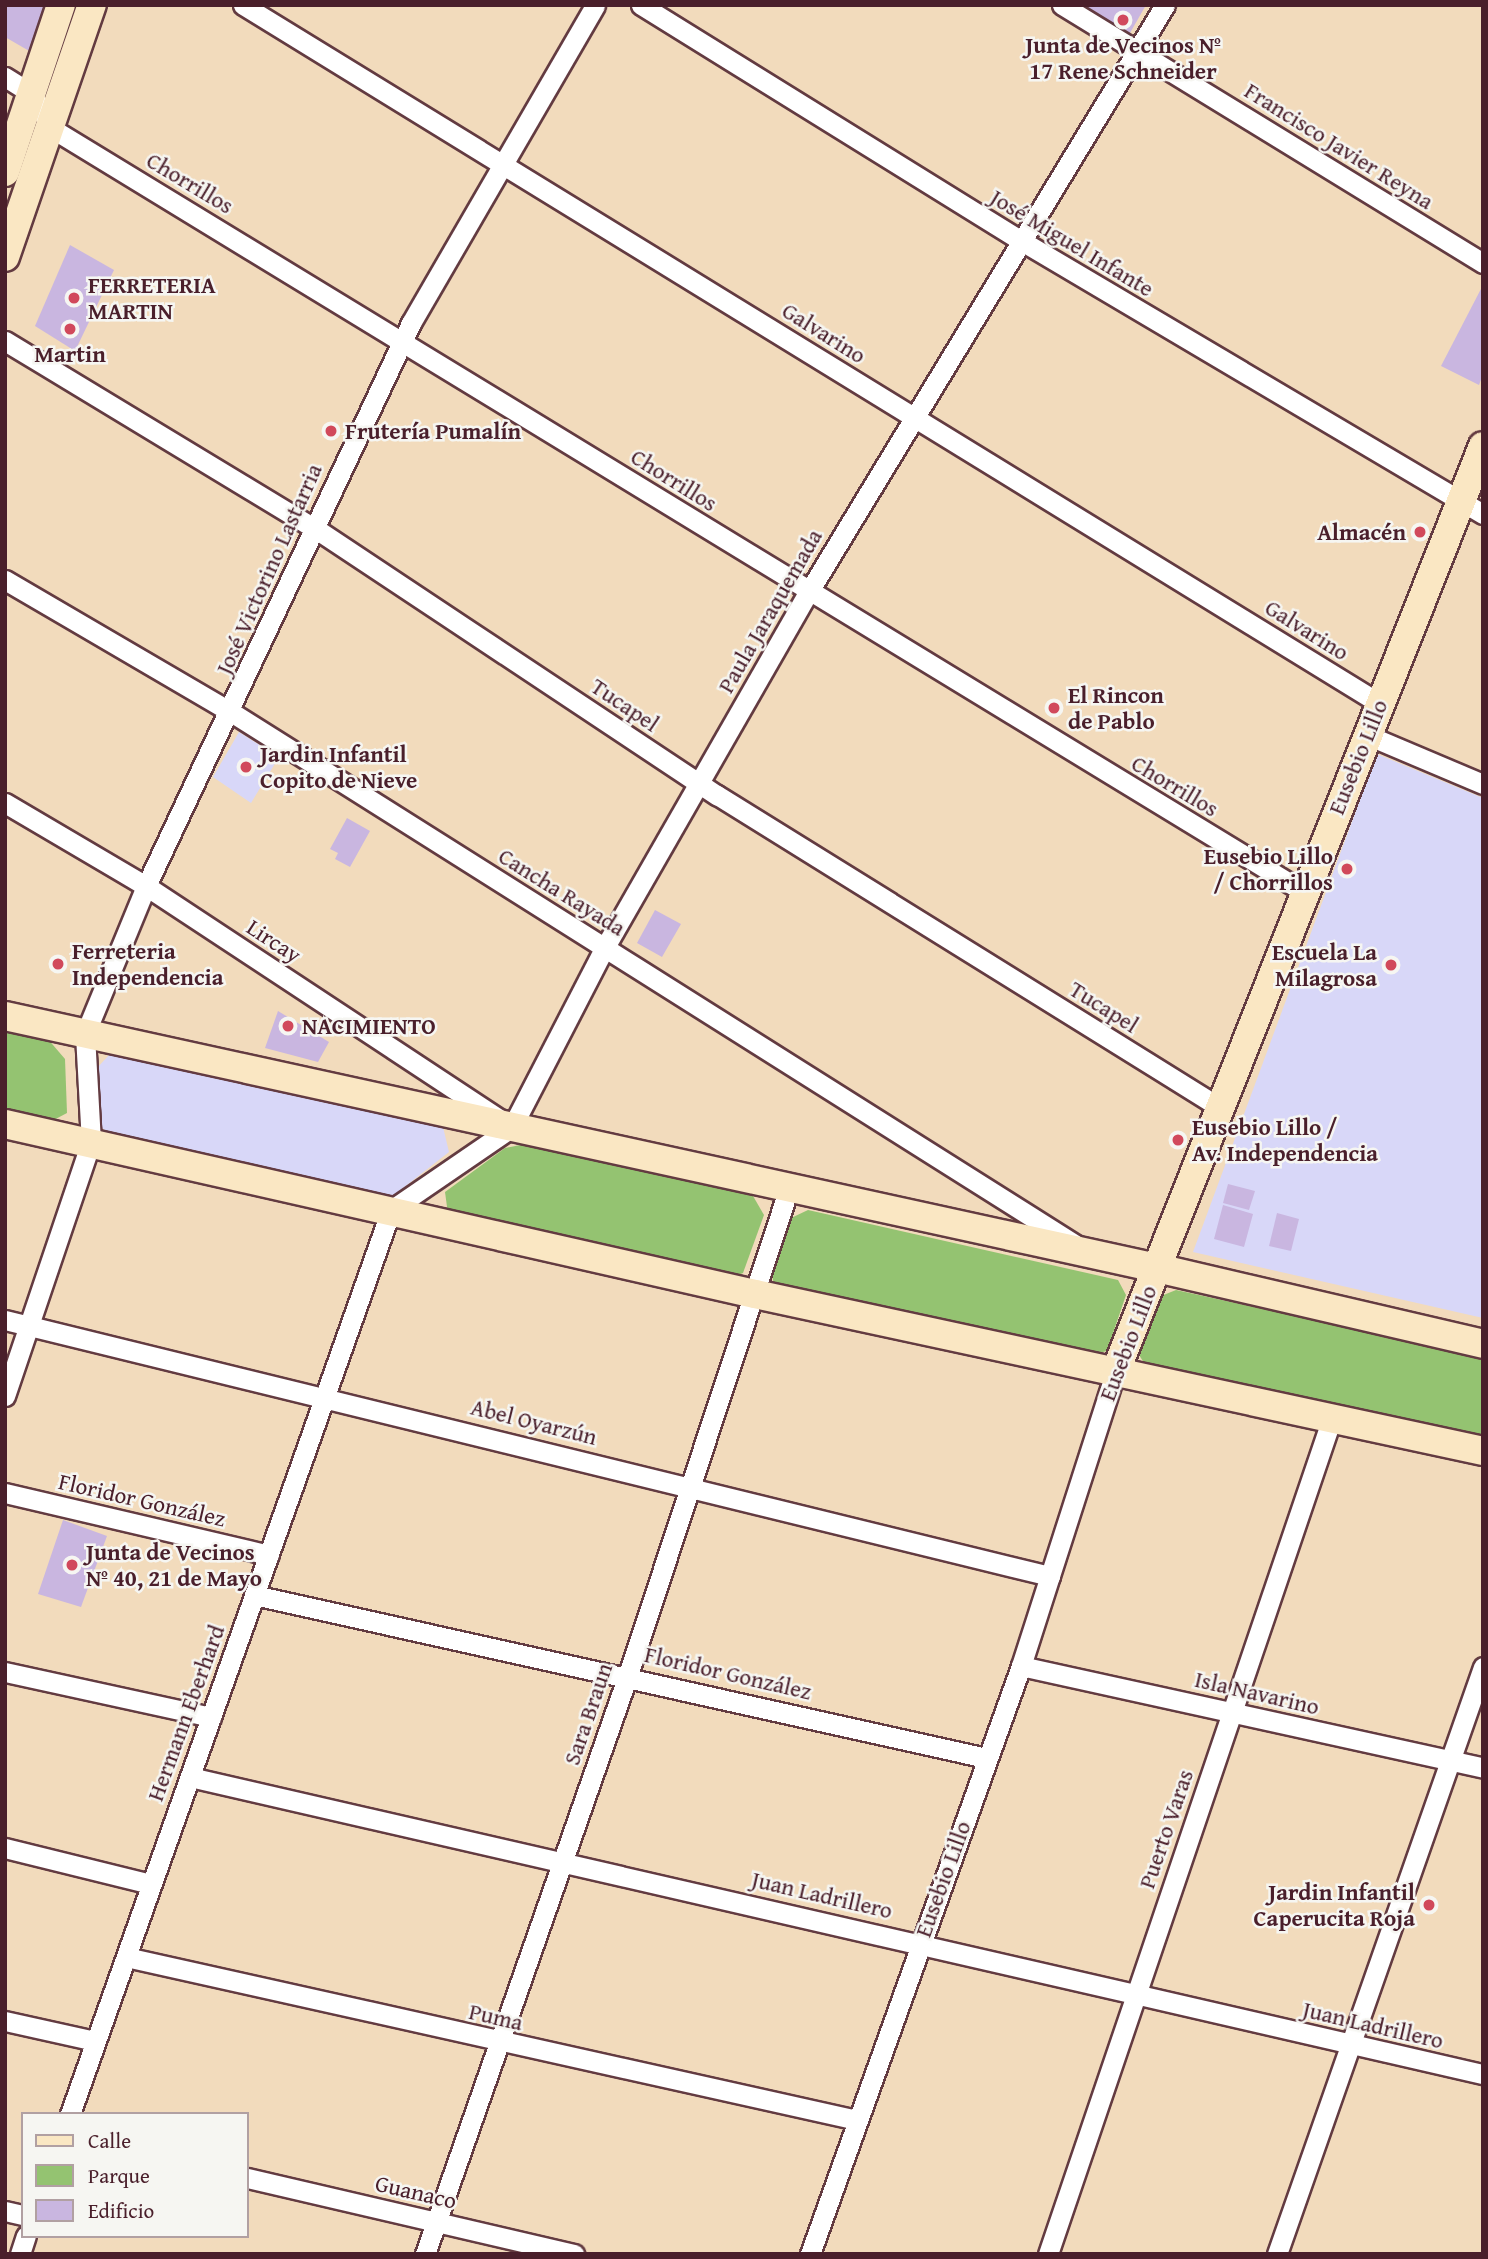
<!DOCTYPE html>
<html>
<head>
<meta charset="utf-8">
<style>
  body { margin:0 }
  #map { position:relative; width:1488px; height:2259px; overflow:hidden; background:#f2dbbc; font-family:"Gentium Book Plus",serif }
  div>[style] { position:absolute }
  .built>* { inset:0; background:#d8d7f8 }
  .green>* { inset:0; background:#94c371 }
  .building>* { inset:0; background:#c9b6e0 }
  .roads { filter:drop-shadow(2px 0 #633b41) drop-shadow(-2px 0 #633b41) drop-shadow(0 2px #633b41) drop-shadow(0 -2px #633b41) }
  .street>* { height:19px; margin:-9.5px; padding:0 9.5px; transform-origin:9.5px; border-radius:9.5px; background:#fff }
  .secondary>* { height:28px; margin:-14px; padding:0 14px; transform-origin:14px; border-radius:14px; background:#fae7c3 }
  .dots>* { width:19px; height:19px; translate:-50% -50%; box-sizing:border-box; border:4px solid #f6f6f2; border-radius:50% }
  span { translate:-50% -50%; white-space:nowrap; text-align:center; line-height:1.15; -webkit-text-stroke:5px #f6f6f2; paint-order:stroke }
  .poi-label { font-size:23px; color:#4a1f2b; font-weight:700 }
  .left { translate:0 -50%; text-align:left }
  .right { translate:-100% -50%; text-align:right }
  .street-label { font-size:23px; color:#4a1f2b }
  .frame { position:absolute; inset:0; border:7px solid #4a1f2b; pointer-events:none }
  .legend { position:absolute; left:21px; top:2112px; width:228px; height:126px; box-sizing:border-box; background:#f6f6f2; border:2px solid #b1a0a2; margin:0; padding:9px 12px; list-style:none; font-size:21px; color:#4a1f2b }
  .legend li { display:flex; align-items:center; gap:14px; height:35px }
  .legend b { width:35px; border:2px solid #b1a0a2 }
</style>
</head>
<body>
<div id="map">
  <div class="built">
    <div style="clip-path:polygon(239px 732px,279px 757px,251px 803px,213px 777px)"></div>
    <div style="clip-path:polygon(1377px 754px,1483px 798px,1483px 1318px,1193px 1252px)"></div>
    <div style="clip-path:polygon(110px 1054px,443px 1127px,449px 1152px,393px 1196px,365px 1198px,118px 1140px,98px 1125px,96px 1069px)"></div>
  </div>
  <div class="green">
    <div style="clip-path:polygon(5px 1030px,47px 1038px,65px 1059px,67px 1113px,48px 1123px,5px 1114px)"></div>
    <div style="clip-path:polygon(525px 1144px,753px 1196px,764px 1215px,743px 1273px,726px 1280px,448px 1214px,445px 1192px,505px 1148px)"></div>
    <div style="clip-path:polygon(808px 1210px,1118px 1280px,1126px 1295px,1107px 1351px,1086px 1356px,775px 1288px,771px 1272px,789px 1219px)"></div>
    <div style="clip-path:polygon(1176px 1290px,1483px 1357px,1483px 1435px,1150px 1372px,1139px 1355px,1156px 1298px)"></div>
  </div>
  <div class="building">
    <div style="clip-path:polygon(5px 5px,52px 5px,31px 52px,5px 37px)"></div>
    <div style="clip-path:polygon(1146px 5px,1130px 33px,1086px 7px,1087px 5px)"></div>
    <div style="clip-path:polygon(70px 245px,114px 270px,75px 351px,35px 326px)"></div>
    <div style="clip-path:polygon(1483px 285px,1483px 374px,1479px 385px,1441px 366px)"></div>
    <div style="clip-path:polygon(347px 818px,370px 831px,350px 867px,335px 859px,338px 853px,330px 849px)"></div>
    <div style="clip-path:polygon(655px 910px,681px 924px,662px 957px,637px 943px)"></div>
    <div style="clip-path:polygon(278px 1011px,329px 1042px,318px 1062px,265px 1048px)"></div>
    <div style="clip-path:polygon(1228px 1184px,1255px 1191px,1249px 1210px,1223px 1203px)"></div>
    <div style="clip-path:polygon(1223px 1205px,1253px 1214px,1244px 1247px,1214px 1239px)"></div>
    <div style="clip-path:polygon(1277px 1213px,1299px 1219px,1291px 1251px,1269px 1246px)"></div>
    <div style="clip-path:polygon(63px 1520px,107px 1536px,81px 1607px,38px 1594px)"></div>
  </div>
  <div class="roads">
    <div class="street">
      <div style="left:243px;top:5px;width:1333px;rotate:31.57deg"></div>
      <div style="left:641px;top:5px;width:446px;rotate:31.8deg"></div>
      <div style="left:1020px;top:240px;width:538px;rotate:30.62deg"></div>
      <div style="left:1062px;top:5px;width:494px;rotate:31.5deg"></div>
      <div style="left:5px;top:77px;width:32px;rotate:32deg"></div>
      <div style="left:32px;top:94px;width:39px;rotate:61deg"></div>
      <div style="left:51px;top:128px;width:1468px;rotate:31.37deg"></div>
      <div style="left:5px;top:341px;width:367px;rotate:31.2deg"></div>
      <div style="left:319px;top:531px;width:478px;rotate:33.6deg"></div>
      <div style="left:717px;top:795px;width:591px;rotate:31.86deg"></div>
      <div style="left:5px;top:580px;width:262px;rotate:30.3deg"></div>
      <div style="left:231px;top:712px;width:999px;rotate:32.24deg"></div>
      <div style="left:1367px;top:735px;width:126px;rotate:22.9deg"></div>
      <div style="left:5px;top:803px;width:164px;rotate:30.5deg"></div>
      <div style="left:146px;top:886px;width:423px;rotate:33.4deg"></div>
      <div style="left:5px;top:1320px;width:1076px;rotate:13.77deg"></div>
      <div style="left:5px;top:1396px;width:268px;rotate:-71.3deg"></div>
      <div style="left:91px;top:1142px;width:108px;rotate:-93.2deg"></div>
      <div style="left:85px;top:1034px;width:160px;rotate:-67.6deg"></div>
      <div style="left:146px;top:886px;width:622px;rotate:-64.79deg"></div>
      <div style="left:411px;top:323px;width:367px;rotate:-59.9deg"></div>
      <div style="left:5px;top:1493px;width:271px;rotate:13.2deg"></div>
      <div style="left:254px;top:1595px;width:750px;rotate:12.55deg"></div>
      <div style="left:1021px;top:1666px;width:473px;rotate:12.4deg"></div>
      <div style="left:5px;top:1672px;width:211px;rotate:12.3deg"></div>
      <div style="left:190px;top:1777px;width:1327px;rotate:12.94deg"></div>
      <div style="left:5px;top:1848px;width:150px;rotate:13.9deg"></div>
      <div style="left:126px;top:1957px;width:749px;rotate:12.57deg"></div>
      <div style="left:5px;top:2021px;width:92px;rotate:12.5deg"></div>
      <div style="left:70px;top:2114px;width:959px;rotate:-70.45deg"></div>
      <div style="left:391px;top:1210px;width:147px;rotate:-34.4deg"></div>
      <div style="left:512px;top:1127px;width:203px;rotate:-62.7deg"></div>
      <div style="left:605px;top:947px;width:408px;rotate:-60.2deg"></div>
      <div style="left:808px;top:593px;width:688px;rotate:-58.74deg"></div>
      <div style="left:247px;top:2178px;width:336px;rotate:13.1deg"></div>
      <div style="left:5px;top:2211px;width:18px;rotate:13deg"></div>
      <div style="left:20px;top:2254px;width:19px;rotate:-72deg"></div>
      <div style="left:425px;top:2254px;width:614px;rotate:-70.68deg"></div>
      <div style="left:628px;top:1675px;width:513px;rotate:-71.71deg"></div>
      <div style="left:810px;top:2254px;width:625px;rotate:-70.26deg"></div>
      <div style="left:1021px;top:1666px;width:308px;rotate:-72.2deg"></div>
      <div style="left:1048px;top:2254px;width:880px;rotate:-71.24deg"></div>
      <div style="left:1277px;top:2254px;width:622px;rotate:-70.66deg"></div>
    </div>
    <div class="secondary">
      <div style="left:5px;top:172px;width:176px;rotate:-71.5deg"></div>
      <div style="left:5px;top:257px;width:267px;rotate:-71deg"></div>
      <div style="left:5px;top:1016px;width:1179px;rotate:12.34deg"></div>
      <div style="left:1157px;top:1268px;width:335px;rotate:13.1deg"></div>
      <div style="left:5px;top:1124px;width:769px;rotate:12.77deg"></div>
      <div style="left:755px;top:1294px;width:745px;rotate:12.17deg"></div>
      <div style="left:1115px;top:1373px;width:997px;rotate:-68.35deg"></div>
    </div>
  </div>
  <div class="dots">
    <div style="left:1123px;top:20px;background:#d1495b"></div>
    <div style="left:74px;top:298px;background:#d1495b"></div>
    <div style="left:70px;top:329px;background:#d1495b"></div>
    <div style="left:331px;top:431px;background:#d1495b"></div>
    <div style="left:1420px;top:532px;background:#d1495b"></div>
    <div style="left:1054px;top:708px;background:#d1495b"></div>
    <div style="left:246px;top:767px;background:#d1495b"></div>
    <div style="left:1347px;top:869px;background:#d1495b"></div>
    <div style="left:58px;top:964px;background:#d1495b"></div>
    <div style="left:1391px;top:965px;background:#d1495b"></div>
    <div style="left:288px;top:1026px;background:#d1495b"></div>
    <div style="left:1178px;top:1140px;background:#d1495b"></div>
    <div style="left:72px;top:1565px;background:#d1495b"></div>
    <div style="left:1429px;top:1905px;background:#d1495b"></div>
  </div>
  <div class="poi-label">
    <span style="left:1123px;top:58px">Junta de Vecinos Nº<br>17 Rene Schneider</span>
    <span class="left" style="left:88px;top:298px">FERRETERIA<br>MARTIN</span>
    <span style="left:70px;top:354px">Martin</span>
    <span class="left" style="left:345px;top:431px">Frutería Pumalín</span>
    <span class="right" style="left:1406px;top:532px">Almacén</span>
    <span class="left" style="left:1068px;top:708px">El Rincon<br>de Pablo</span>
    <span class="left" style="left:260px;top:767px">Jardin Infantil<br>Copito de Nieve</span>
    <span class="right" style="left:1333px;top:869px">Eusebio Lillo<br>/ Chorrillos</span>
    <span class="left" style="left:72px;top:964px">Ferreteria<br>Independencia</span>
    <span class="right" style="left:1377px;top:965px">Escuela La<br>Milagrosa</span>
    <span class="left" style="left:302px;top:1026px">NACIMIENTO</span>
    <span class="left" style="left:1192px;top:1140px">Eusebio Lillo /<br>Av. Independencia</span>
    <span class="left" style="left:86px;top:1565px">Junta de Vecinos<br>Nº 40, 21 de Mayo</span>
    <span class="right" style="left:1415px;top:1905px">Jardin Infantil<br>Caperucita Roja</span>
  </div>
  <div class="street-label">
    <span style="left:1339px;top:146px;rotate:32deg">Francisco Javier Reyna</span>
    <span style="left:190px;top:183px;rotate:31deg">Chorrillos</span>
    <span style="left:1072px;top:243px;rotate:31deg">José Miguel Infante</span>
    <span style="left:824px;top:333px;rotate:32deg">Galvarino</span>
    <span style="left:674px;top:480px;rotate:32deg">Chorrillos</span>
    <span style="left:269px;top:569px;rotate:-66deg">José Victorino Lastarria</span>
    <span style="left:770px;top:611px;rotate:-60deg">Paula Jaraquemada</span>
    <span style="left:1307px;top:630px;rotate:32deg">Galvarino</span>
    <span style="left:625px;top:705px;rotate:34deg">Tucapel</span>
    <span style="left:1358px;top:757px;rotate:-68deg">Eusebio Lillo</span>
    <span style="left:1175px;top:786px;rotate:31deg">Chorrillos</span>
    <span style="left:562px;top:892px;rotate:32deg">Cancha Rayada</span>
    <span style="left:274px;top:941px;rotate:33deg">Lircay</span>
    <span style="left:1104px;top:1007px;rotate:32deg">Tucapel</span>
    <span style="left:1128px;top:1343px;rotate:-69deg">Eusebio Lillo</span>
    <span style="left:534px;top:1422px;rotate:14deg">Abel Oyarzún</span>
    <span style="left:142px;top:1500px;rotate:13deg">Floridor González</span>
    <span style="left:728px;top:1673px;rotate:13deg">Floridor González</span>
    <span style="left:1257px;top:1693px;rotate:13deg">Isla Navarino</span>
    <span style="left:186px;top:1713px;rotate:-70deg">Hermann Eberhard</span>
    <span style="left:588px;top:1714px;rotate:-71deg">Sara Braun</span>
    <span style="left:1166px;top:1829px;rotate:-71deg">Puerto Varas</span>
    <span style="left:943px;top:1879px;rotate:-70deg">Eusebio Lillo</span>
    <span style="left:822px;top:1895px;rotate:13deg">Juan Ladrillero</span>
    <span style="left:496px;top:2017px;rotate:13deg">Puma</span>
    <span style="left:1373px;top:2025px;rotate:13deg">Juan Ladrillero</span>
    <span style="left:416px;top:2192px;rotate:13deg">Guanaco</span>
  </div>
  <div class="frame"></div>
  <ul class="legend">
  <li><b style="height:9px;background:#fae7c3"></b>Calle</li>
  <li><b style="height:19px;background:#94c371"></b>Parque</li>
  <li><b style="height:19px;background:#c9b6e0"></b>Edificio</li>
  </ul>
</div>
</body>
</html>
